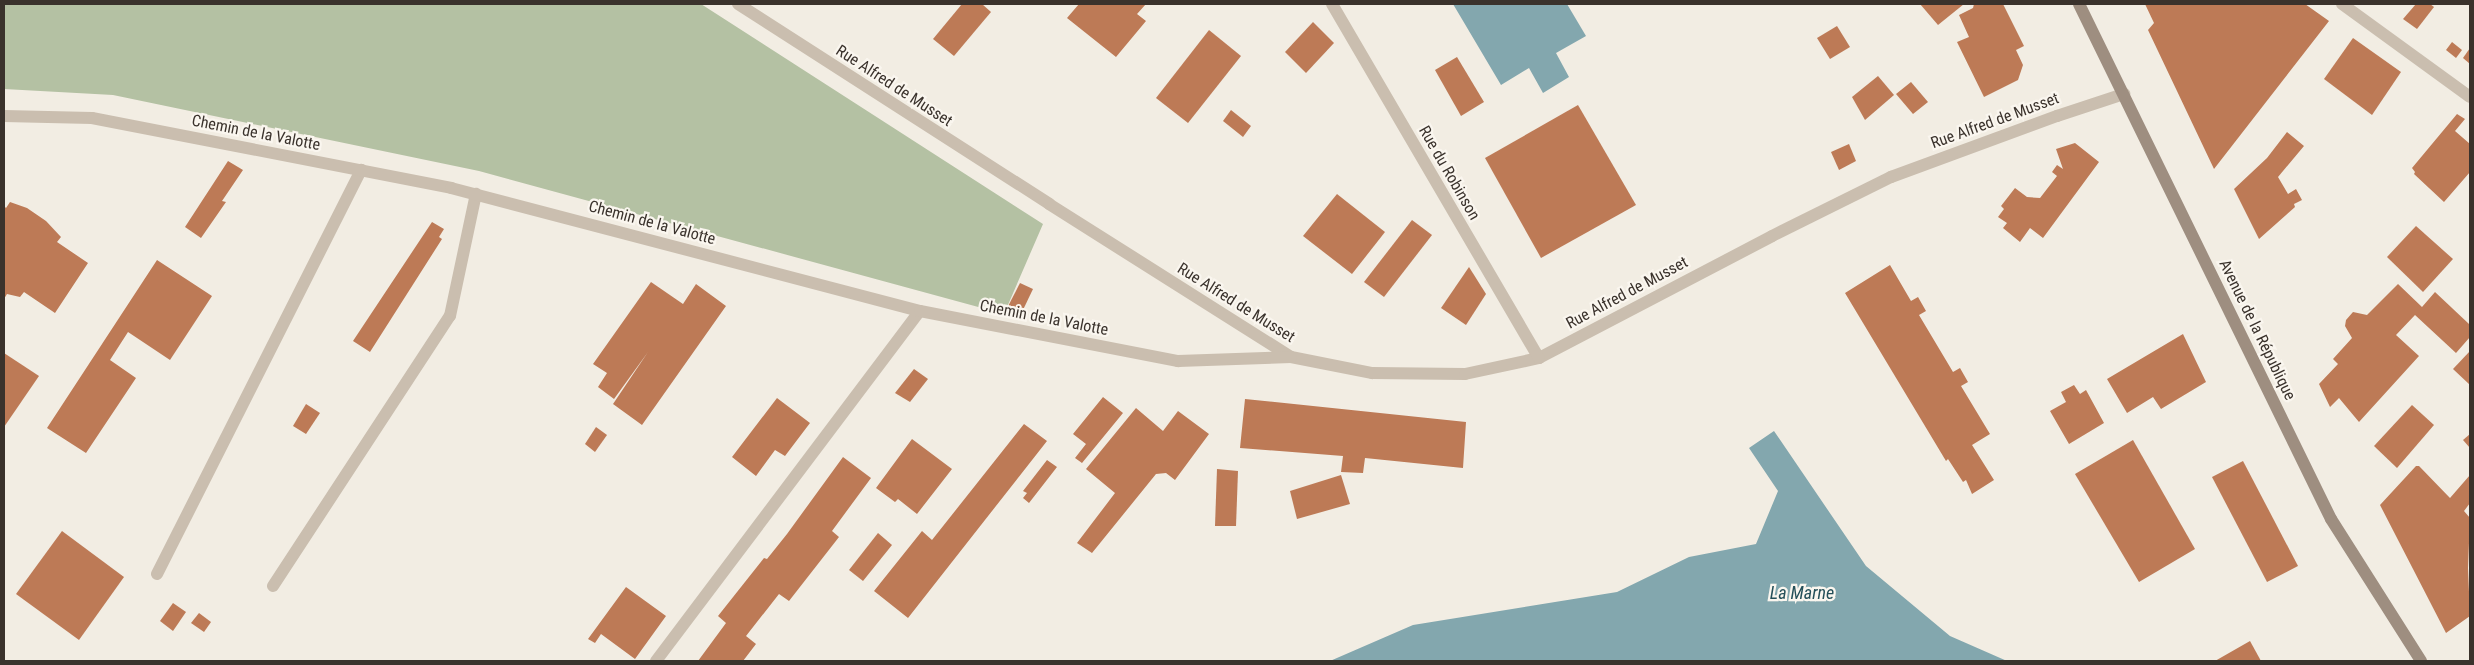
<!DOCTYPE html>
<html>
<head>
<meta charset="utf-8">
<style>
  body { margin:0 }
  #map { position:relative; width:2474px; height:665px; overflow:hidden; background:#f2ede3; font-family:"Roboto Condensed",sans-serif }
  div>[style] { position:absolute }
  .green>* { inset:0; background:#b4c1a3 }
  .water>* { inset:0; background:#83a7ae }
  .building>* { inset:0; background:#bd7a56 }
  .service>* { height:12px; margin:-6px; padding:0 6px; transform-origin:6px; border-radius:6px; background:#cabeaf }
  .minor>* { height:12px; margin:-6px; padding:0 6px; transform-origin:6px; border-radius:6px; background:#cabeaf }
  .secondary>* { height:12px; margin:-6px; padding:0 6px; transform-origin:6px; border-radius:6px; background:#9e8e80 }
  span { translate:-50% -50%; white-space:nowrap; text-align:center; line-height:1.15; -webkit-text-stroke:4.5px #faf6ef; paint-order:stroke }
  .street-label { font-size:16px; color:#3a322c }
  .water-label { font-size:18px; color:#244f59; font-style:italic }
  .frame { position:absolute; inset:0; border:5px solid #3a322c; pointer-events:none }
</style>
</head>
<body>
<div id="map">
  <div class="green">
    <div style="clip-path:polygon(4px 4px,701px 4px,1043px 224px,1004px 314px,479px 171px,113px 95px,4px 89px)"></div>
  </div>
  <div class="water">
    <div style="clip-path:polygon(1453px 4px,1567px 4px,1586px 36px,1556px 53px,1569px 77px,1543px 93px,1529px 68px,1501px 85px)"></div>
    <div style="clip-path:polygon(1774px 431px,1866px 566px,1950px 636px,2007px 661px,1330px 661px,1413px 625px,1617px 592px,1689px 557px,1756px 544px,1778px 491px,1749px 448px)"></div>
  </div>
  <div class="building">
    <div style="clip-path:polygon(962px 4px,982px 4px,991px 12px,954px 56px,933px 39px)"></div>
    <div style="clip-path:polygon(1079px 4px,1146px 4px,1137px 14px,1146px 21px,1116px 57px,1067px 18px)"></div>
    <div style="clip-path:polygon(1920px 4px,1964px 4px,1938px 25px)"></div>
    <div style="clip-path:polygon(1974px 4px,2003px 4px,2024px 46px,2016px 50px,2023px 65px,2018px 80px,1984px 97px,1957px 42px,1969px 37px,1959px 15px,1973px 8px)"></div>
    <div style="clip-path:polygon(2145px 4px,2305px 4px,2329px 21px,2214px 169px,2148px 30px,2154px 23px)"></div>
    <div style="clip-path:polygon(2416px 4px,2430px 4px,2434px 7px,2417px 29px,2403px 19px)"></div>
    <div style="clip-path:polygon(1313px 22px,1334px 43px,1306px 73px,1285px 52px)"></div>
    <div style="clip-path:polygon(1837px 26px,1850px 47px,1830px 59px,1817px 38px)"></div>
    <div style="clip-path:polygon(1209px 30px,1241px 56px,1188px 123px,1156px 98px)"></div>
    <div style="clip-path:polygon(2353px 38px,2401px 72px,2372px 115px,2324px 79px)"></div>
    <div style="clip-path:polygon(2452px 42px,2462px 50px,2456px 58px,2446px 50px)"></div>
    <div style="clip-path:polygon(2470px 48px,2470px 64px,2463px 58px)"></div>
    <div style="clip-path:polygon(1457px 57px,1484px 102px,1461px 116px,1435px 70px)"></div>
    <div style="clip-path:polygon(1878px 76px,1894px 95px,1865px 120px,1852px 97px)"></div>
    <div style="clip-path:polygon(1911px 82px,1928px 102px,1913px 114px,1896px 94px)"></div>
    <div style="clip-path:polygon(1578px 105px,1636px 205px,1541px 258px,1485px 158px)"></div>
    <div style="clip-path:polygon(1231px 110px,1251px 126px,1243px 137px,1223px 121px)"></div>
    <div style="clip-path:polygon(2457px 114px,2465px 119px,2455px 131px,2470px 144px,2470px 172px,2444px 202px,2414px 174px,2415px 172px,2412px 168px)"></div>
    <div style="clip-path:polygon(2287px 132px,2304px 146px,2278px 177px,2288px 194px,2296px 189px,2302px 200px,2294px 204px,2295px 207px,2259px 239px,2234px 189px,2267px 158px)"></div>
    <div style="clip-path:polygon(2075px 143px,2099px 162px,2043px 238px,2030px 228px,2020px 242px,2003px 228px,2007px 223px,1998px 217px,2004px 209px,2001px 206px,2015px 188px,2027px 197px,2040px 198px,2057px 176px,2052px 172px,2057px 165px,2063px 169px,2056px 149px)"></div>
    <div style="clip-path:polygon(1849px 144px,1856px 161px,1839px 170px,1831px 152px)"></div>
    <div style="clip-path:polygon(228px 161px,243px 170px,222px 201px,226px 202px,201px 238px,185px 227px)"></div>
    <div style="clip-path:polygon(1337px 194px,1385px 232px,1352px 274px,1303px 236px)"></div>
    <div style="clip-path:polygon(10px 202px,27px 208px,46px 221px,61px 237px,57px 242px,88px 263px,55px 313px,24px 292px,20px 297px,7px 294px,4px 299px,4px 206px,6px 208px)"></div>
    <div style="clip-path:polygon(1412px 220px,1432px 235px,1384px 297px,1364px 282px)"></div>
    <div style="clip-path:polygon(432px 222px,444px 229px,439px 237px,442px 239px,370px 352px,353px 341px)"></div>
    <div style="clip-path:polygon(2416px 226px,2453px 259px,2423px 292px,2387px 257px)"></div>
    <div style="clip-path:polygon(157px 260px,212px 296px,170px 360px,128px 332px,110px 360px,136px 378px,86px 453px,47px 428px)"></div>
    <div style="clip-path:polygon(1890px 265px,1911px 301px,1918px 297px,1926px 311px,1919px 315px,1953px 372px,1960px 368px,1968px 382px,1961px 386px,1990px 434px,1972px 445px,1994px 480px,1972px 494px,1966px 480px,1963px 482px,1948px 459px,1946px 461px,1845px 293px)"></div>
    <div style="clip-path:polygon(1469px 267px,1486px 294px,1466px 325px,1441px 308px)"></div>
    <div style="clip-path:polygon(651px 282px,683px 304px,696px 284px,726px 306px,642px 425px,613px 404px,648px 352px,614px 399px,598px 387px,607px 373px,593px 364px)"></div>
    <div style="clip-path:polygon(1020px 283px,1033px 289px,1022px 312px,1004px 314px)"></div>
    <div style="clip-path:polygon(2398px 284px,2422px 307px,2435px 292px,2469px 324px,2470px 322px,2470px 337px,2456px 353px,2415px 315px,2396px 335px,2419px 356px,2359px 422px,2339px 398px,2330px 407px,2319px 384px,2338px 364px,2333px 359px,2352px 338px,2345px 326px,2346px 320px,2353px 312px,2367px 315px)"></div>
    <div style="clip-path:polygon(2183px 334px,2206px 382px,2161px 409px,2153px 397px,2127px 413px,2107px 379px)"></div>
    <div style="clip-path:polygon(2470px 351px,2470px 385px,2453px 369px)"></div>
    <div style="clip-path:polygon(4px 353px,39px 376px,4px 427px)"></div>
    <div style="clip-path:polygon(914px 369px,928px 379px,910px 402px,895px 393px)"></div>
    <div style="clip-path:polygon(2074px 385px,2080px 394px,2086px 390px,2104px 423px,2069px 444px,2050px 411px,2066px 402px,2061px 392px)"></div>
    <div style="clip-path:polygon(1103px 397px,1123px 413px,1082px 463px,1075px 458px,1086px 444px,1073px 434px)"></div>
    <div style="clip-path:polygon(777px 398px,810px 423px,785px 456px,775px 450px,756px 476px,732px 457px)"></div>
    <div style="clip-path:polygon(1245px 399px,1466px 422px,1463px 468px,1365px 458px,1363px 473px,1341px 472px,1343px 456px,1240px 448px)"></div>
    <div style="clip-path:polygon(306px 404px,320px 413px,306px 434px,293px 426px)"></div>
    <div style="clip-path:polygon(2412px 405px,2434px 425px,2397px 468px,2374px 446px)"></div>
    <div style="clip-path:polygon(1136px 408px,1163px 431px,1178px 411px,1209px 434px,1175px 480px,1166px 473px,1156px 474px,1092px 553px,1077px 543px,1115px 493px,1086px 469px)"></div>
    <div style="clip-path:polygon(1024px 424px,1047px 441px,908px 618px,874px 591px,922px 531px,932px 540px)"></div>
    <div style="clip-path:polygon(596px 427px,607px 435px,595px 452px,585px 444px)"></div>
    <div style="clip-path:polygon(2470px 434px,2470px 448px,2463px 440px)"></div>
    <div style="clip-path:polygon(912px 439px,952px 469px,917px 514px,898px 499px,895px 502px,876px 488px)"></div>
    <div style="clip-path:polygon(2133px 440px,2195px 549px,2139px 582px,2075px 474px)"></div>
    <div style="clip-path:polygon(843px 457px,871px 478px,832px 531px,839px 537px,789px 601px,779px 594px,746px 636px,756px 644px,743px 661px,698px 661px,726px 623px,718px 616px,764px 558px,767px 559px,787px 534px)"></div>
    <div style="clip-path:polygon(1047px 460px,1057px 467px,1029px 503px,1023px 498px,1027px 493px,1023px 491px)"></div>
    <div style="clip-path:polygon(2243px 461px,2298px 566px,2267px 582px,2212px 477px)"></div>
    <div style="clip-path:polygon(2416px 466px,2419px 466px,2450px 498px,2470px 475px,2470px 503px,2464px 511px,2470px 518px,2468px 568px,2470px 616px,2446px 633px,2380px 505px)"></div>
    <div style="clip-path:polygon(1217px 469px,1238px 471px,1236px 526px,1215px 526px)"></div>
    <div style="clip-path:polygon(1341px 475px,1350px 504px,1297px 519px,1290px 491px)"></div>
    <div style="clip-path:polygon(62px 531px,124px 577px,79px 640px,16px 594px)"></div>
    <div style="clip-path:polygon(878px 533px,892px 545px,863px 581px,849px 570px)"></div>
    <div style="clip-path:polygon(626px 587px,666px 616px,635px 659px,601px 634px,595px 643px,588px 639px)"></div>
    <div style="clip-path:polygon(173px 603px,186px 612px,173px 631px,160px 621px)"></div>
    <div style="clip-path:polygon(199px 613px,211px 622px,204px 632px,191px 623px)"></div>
    <div style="clip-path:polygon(2250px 641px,2261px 661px,2215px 661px)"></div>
  </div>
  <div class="service">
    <div style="left:157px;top:574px;width:453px;rotate:-63.2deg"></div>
    <div style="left:273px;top:586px;width:323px;rotate:-56.8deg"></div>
    <div style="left:450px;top:316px;width:125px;rotate:-78deg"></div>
    <div style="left:656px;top:661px;width:438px;rotate:-53deg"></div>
  </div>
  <div class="minor">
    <div style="left:738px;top:4px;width:370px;rotate:32.7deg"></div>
    <div style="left:1049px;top:204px;width:286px;rotate:32.3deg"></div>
    <div style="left:1291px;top:357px;width:83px;rotate:11.2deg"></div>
    <div style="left:1372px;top:373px;width:93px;rotate:0.6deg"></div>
    <div style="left:1465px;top:374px;width:76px;rotate:-12.2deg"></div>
    <div style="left:1539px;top:358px;width:263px;rotate:-27.6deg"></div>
    <div style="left:1772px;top:236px;width:133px;rotate:-26.4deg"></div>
    <div style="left:1891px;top:177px;width:177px;rotate:-20.2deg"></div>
    <div style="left:2057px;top:116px;width:71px;rotate:-18.2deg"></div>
    <div style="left:1332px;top:4px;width:410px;rotate:59.7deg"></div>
    <div style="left:2342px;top:4px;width:158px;rotate:36deg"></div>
    <div style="left:4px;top:116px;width:88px;rotate:1.3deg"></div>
    <div style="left:92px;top:118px;width:366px;rotate:11deg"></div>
    <div style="left:451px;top:188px;width:485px;rotate:14.7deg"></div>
    <div style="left:920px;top:311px;width:263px;rotate:11deg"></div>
    <div style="left:1178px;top:361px;width:113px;rotate:-2deg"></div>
  </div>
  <div class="secondary">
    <div style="left:2079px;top:4px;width:573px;rotate:63.93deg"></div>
    <div style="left:2331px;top:519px;width:168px;rotate:57.6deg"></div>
  </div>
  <div class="street-label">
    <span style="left:894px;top:86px;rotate:33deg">Rue Alfred de Musset</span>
    <span style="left:1995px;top:121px;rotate:-20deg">Rue Alfred de Musset</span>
    <span style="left:256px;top:133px;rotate:11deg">Chemin de la Valotte</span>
    <span style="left:1449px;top:173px;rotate:60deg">Rue du Robinson</span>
    <span style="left:652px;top:223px;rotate:15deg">Chemin de la Valotte</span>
    <span style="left:1627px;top:293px;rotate:-28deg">Rue Alfred de Musset</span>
    <span style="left:1236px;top:303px;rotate:32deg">Rue Alfred de Musset</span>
    <span style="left:1044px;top:318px;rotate:11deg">Chemin de la Valotte</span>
    <span style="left:2257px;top:330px;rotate:64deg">Avenue de la République</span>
  </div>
  <div class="water-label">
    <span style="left:1802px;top:593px">La Marne</span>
  </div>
  <div class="frame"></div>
</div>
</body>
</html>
